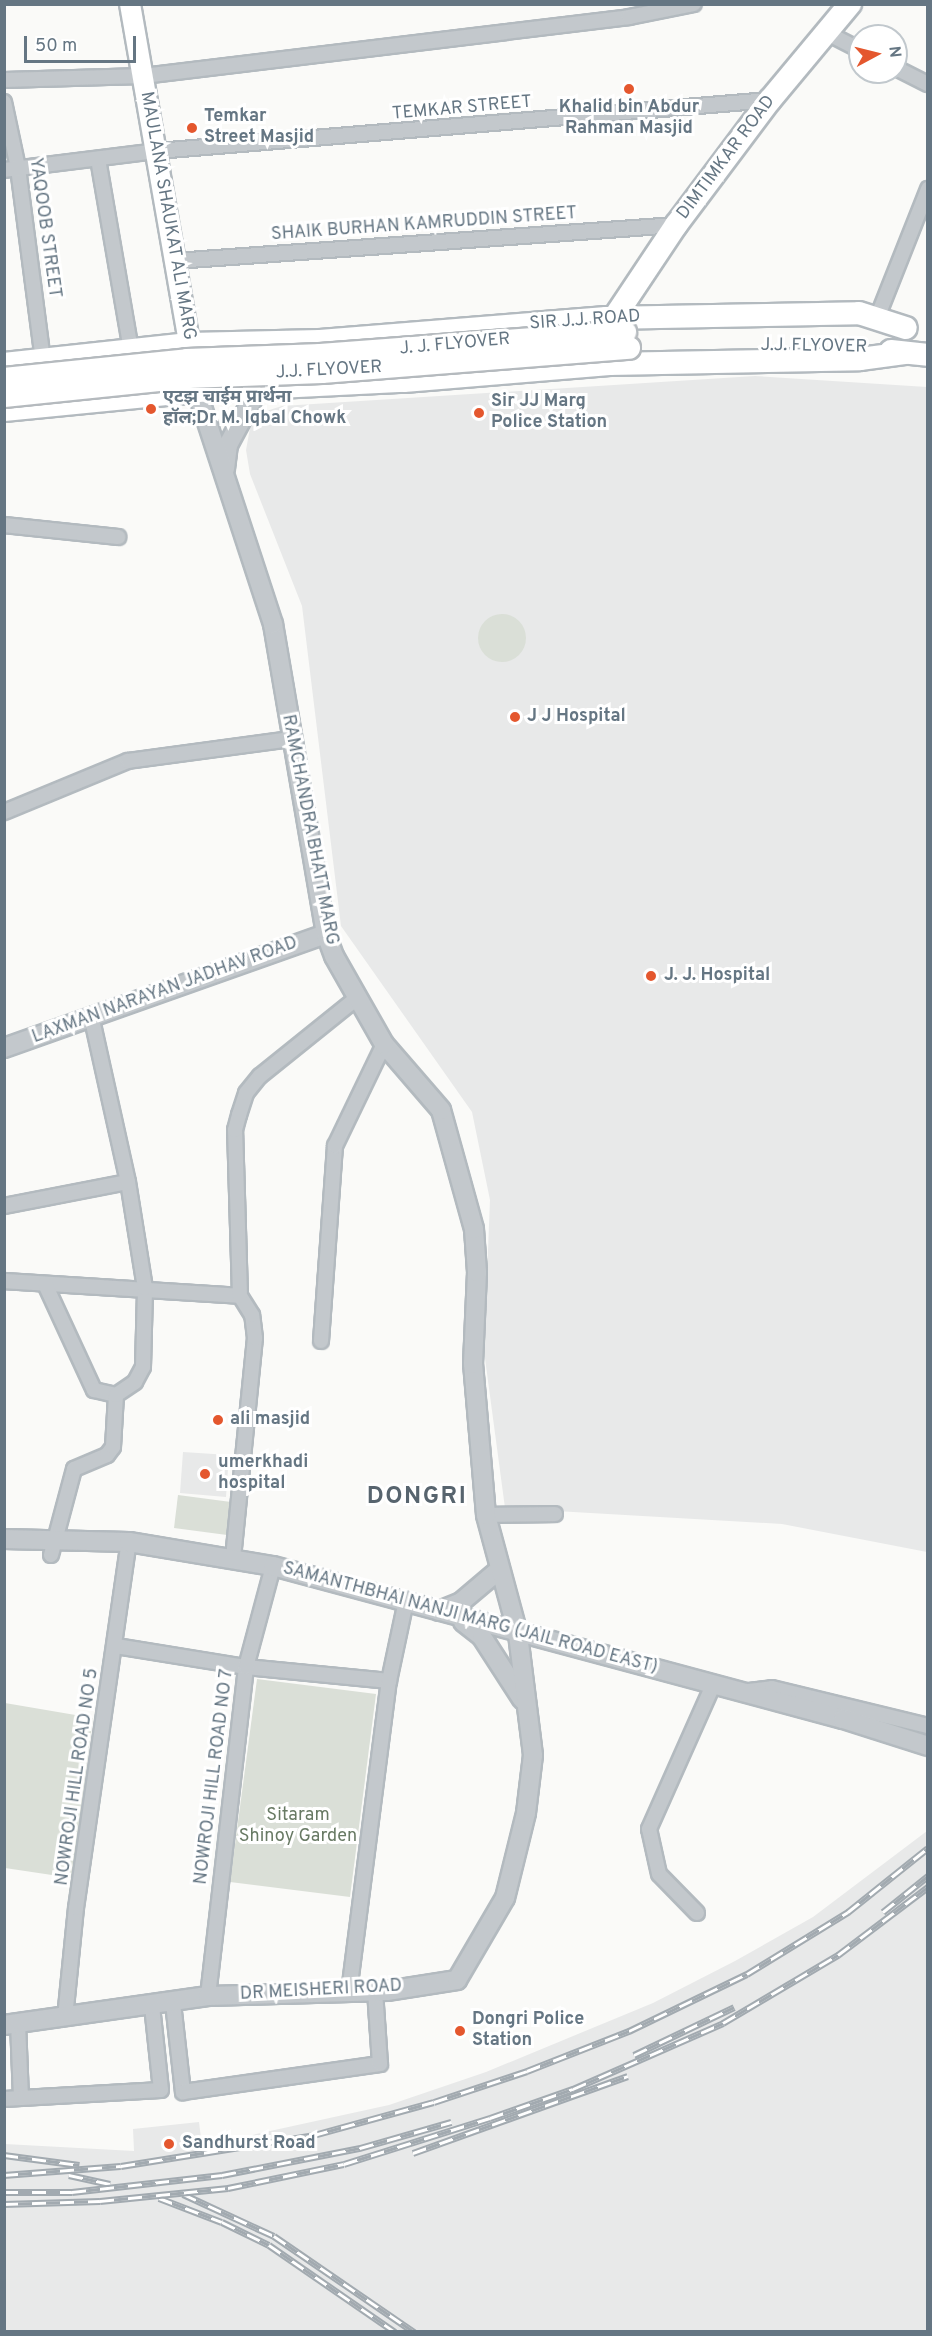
<!DOCTYPE html>
<html>
<head>
<meta charset="utf-8">
<style>
  body { margin:0 }
  #map { position:relative; width:932px; height:2336px; overflow:hidden; background:#fafaf8; font-family:Overpass,"Noto Sans Devanagari",sans-serif }
  div>[style] { position:absolute }
  .built>* { inset:0; background:#e8e9e9 }
  .green>* { inset:0; background:#dadfd7 }
  .round { border-radius:50% }
  .roads { filter:drop-shadow(2px 0 #b3babf) drop-shadow(-2px 0 #b3babf) drop-shadow(0 2px #b3babf) drop-shadow(0 -2px #b3babf) }
  .minor>* { height:14px; margin:-7px; padding:0 7px; transform-origin:7px; border-radius:7px; background:#c3c8cc }
  .tertiary>* { height:18px; margin:-9px; padding:0 9px; transform-origin:9px; border-radius:9px; background:#c3c8cc }
  .secondary>* { height:20px; margin:-10px; padding:0 10px; transform-origin:10px; border-radius:10px; background:#fff }
  .primary>* { height:22px; margin:-11px; padding:0 11px; transform-origin:11px; border-radius:11px; background:#fff }
  .rail>* { height:7px; margin-top:-3.5px; transform-origin:0; background:repeating-linear-gradient(90deg,#fff 0 14px,#a2aab0 0 28px); box-sizing:border-box; border-block:2px solid #a2aab0 }
  .bridges { filter:drop-shadow(2px 0 #b5babe) drop-shadow(-2px 0 #b5babe) drop-shadow(0 2px #b5babe) drop-shadow(0 -2px #b5babe) }
  .primary-bridge>* { height:22px; margin:-11px; padding:0 11px; transform-origin:11px; border-radius:11px; background:#fff }
  .dots>* { width:16px; height:16px; translate:-50% -50%; box-sizing:border-box; border:3px solid #fff; border-radius:50% }
  span { translate:-50% -50%; white-space:nowrap; text-align:center; line-height:1.15; -webkit-text-stroke:6px #fff; paint-order:stroke }
  .street-label { font-size:18px; color:#657683 }
  .poi-label { font-size:18px; color:#657683; font-weight:700 }
  .left { translate:0 -50%; text-align:left }
  .park-label { font-size:18px; color:#687a64 }
  .district-label { font-size:24px; color:#57646e; font-weight:700; letter-spacing:1.5px }
  .frame { position:absolute; inset:0; border:6px solid #657683; pointer-events:none }
  .north { position:absolute; left:848px; top:24px; width:60px; height:60px; box-sizing:border-box; background:#fff; border:2px solid #c1c8cd; border-radius:50%; rotate:83deg; font-size:16px; font-weight:700; line-height:24px; text-align:center; color:#657683 }
  .north::after { content:''; display:block; margin:auto; width:21px; height:27px; background:#e4572e; clip-path:polygon(50% 0,100% 100%,50% 72%,0 100%) }
  .scale { position:absolute; left:24px; top:36px; width:112px; height:27px; box-sizing:border-box; border:3px solid #657683; border-top:0; padding-left:8px; font-size:18px; line-height:21px; white-space:nowrap; color:#657683; -webkit-text-stroke:4px #fff; paint-order:stroke }
</style>
</head>
<body>
<div id="map">
  <div class="built">
    <div style="clip-path:polygon(755px 376px,927px 387px,927px 1552px,782px 1524px,505px 1508px,484px 1351px,490px 1200px,472px 1112px,341px 926px,302px 606px,250px 474px,246px 450px,250px 428px,263px 412px,282px 406px)"></div>
    <div style="clip-path:polygon(183px 1452px,229px 1455px,226px 1497px,180px 1493px)"></div>
    <div style="clip-path:polygon(927px 1831px,927px 2331px,5px 2331px,5px 2144px,134px 2151px,133px 2129px,199px 2122px,202px 2146px,389px 2105px,486px 2072px,653px 2003px,735px 1961px,813px 1917px)"></div>
  </div>
  <div class="green">
    <div class="round" style="left:478px;top:614px;width:48px;height:48px"></div>
    <div style="clip-path:polygon(178px 1495px,231px 1502px,227px 1535px,174px 1528px)"></div>
    <div style="clip-path:polygon(257px 1679px,376px 1694px,350px 1897px,230px 1882px)"></div>
    <div style="clip-path:polygon(5px 1703px,93px 1718px,72px 1878px,5px 1868px)"></div>
  </div>
  <div class="roads">
    <div class="minor">
      <div style="left:829px;top:34px;width:35px;rotate:27deg"></div>
      <div style="left:896px;top:68px;width:36px;rotate:27deg"></div>
      <div style="left:4px;top:80px;width:139px;rotate:-1.6deg"></div>
      <div style="left:143px;top:76px;width:490px;rotate:-6.9deg"></div>
      <div style="left:629px;top:17px;width:66px;rotate:-11.3deg"></div>
      <div style="left:4px;top:102px;width:67px;rotate:78deg"></div>
      <div style="left:18px;top:168px;width:194px;rotate:82.6deg"></div>
      <div style="left:98px;top:159px;width:194px;rotate:80.2deg"></div>
      <div style="left:4px;top:170px;width:154px;rotate:-7.1deg"></div>
      <div style="left:157px;top:151px;width:615px;rotate:-4.76deg"></div>
      <div style="left:175px;top:261px;width:502px;rotate:-4.11deg"></div>
      <div style="left:877px;top:318px;width:139px;rotate:-68.4deg"></div>
      <div style="left:4px;top:525px;width:115px;rotate:6deg"></div>
      <div style="left:4px;top:812px;width:134px;rotate:-22.4deg"></div>
      <div style="left:128px;top:761px;width:163px;rotate:-7.7deg"></div>
      <div style="left:4px;top:1206px;width:126px;rotate:-11deg"></div>
      <div style="left:4px;top:1281px;width:236px;rotate:3.6deg"></div>
      <div style="left:45px;top:1284px;width:117px;rotate:65.2deg"></div>
      <div style="left:94px;top:1390px;width:23px;rotate:13deg"></div>
      <div style="left:321px;top:1341px;width:196px;rotate:-85.9deg"></div>
      <div style="left:335px;top:1146px;width:113px;rotate:-64.3deg"></div>
      <div style="left:486px;top:1515px;width:69px;rotate:-0.8deg"></div>
      <div style="left:51px;top:1555px;width:89px;rotate:-75deg"></div>
      <div style="left:74px;top:1469px;width:36px;rotate:-23deg"></div>
      <div style="left:107px;top:1455px;width:10px;rotate:-53deg"></div>
      <div style="left:113px;top:1447px;width:52px;rotate:-86.7deg"></div>
      <div style="left:116px;top:1395px;width:23px;rotate:-34deg"></div>
      <div style="left:135px;top:1382px;width:17px;rotate:-62deg"></div>
      <div style="left:143px;top:1367px;width:79px;rotate:-88.5deg"></div>
      <div style="left:145px;top:1288px;width:107px;rotate:-99.1deg"></div>
      <div style="left:128px;top:1182px;width:167px;rotate:-102.5deg"></div>
      <div style="left:233px;top:1558px;width:221px;rotate:-84.3deg"></div>
      <div style="left:255px;top:1338px;width:23px;rotate:-97deg"></div>
      <div style="left:252px;top:1315px;width:22px;rotate:-122deg"></div>
      <div style="left:240px;top:1296px;width:166px;rotate:-91.7deg"></div>
      <div style="left:235px;top:1130px;width:16px;rotate:-75deg"></div>
      <div style="left:239px;top:1115px;width:23px;rotate:-72deg"></div>
      <div style="left:246px;top:1093px;width:22px;rotate:-51deg"></div>
      <div style="left:260px;top:1076px;width:124px;rotate:-38.8deg"></div>
      <div style="left:116px;top:1646px;width:132px;rotate:9.2deg"></div>
      <div style="left:246px;top:1667px;width:144px;rotate:5.6deg"></div>
      <div style="left:749px;top:1691px;width:23px;rotate:-7deg"></div>
      <div style="left:772px;top:1688px;width:161px;rotate:13.7deg"></div>
      <div style="left:697px;top:1913px;width:54px;rotate:-134.3deg"></div>
      <div style="left:659px;top:1874px;width:46px;rotate:-102.5deg"></div>
      <div style="left:649px;top:1829px;width:158px;rotate:-66deg"></div>
      <div style="left:349px;top:1992px;width:314px;rotate:-82.7deg"></div>
      <div style="left:389px;top:1681px;width:82px;rotate:-78deg"></div>
      <div style="left:208px;top:1996px;width:331px;rotate:-83.4deg"></div>
      <div style="left:246px;top:1667px;width:105px;rotate:-75deg"></div>
      <div style="left:173px;top:2003px;width:90px;rotate:83.6deg"></div>
      <div style="left:183px;top:2092px;width:199px;rotate:-8.1deg"></div>
      <div style="left:380px;top:2064px;width:73px;rotate:-93.9deg"></div>
      <div style="left:65px;top:2018px;width:111px;rotate:-84.3deg"></div>
      <div style="left:76px;top:1908px;width:370px;rotate:-81.8deg"></div>
      <div style="left:18px;top:2023px;width:75px;rotate:87.7deg"></div>
      <div style="left:4px;top:2099px;width:157px;rotate:-3.3deg"></div>
      <div style="left:161px;top:2090px;width:84px;rotate:-96.1deg"></div>
    </div>
    <div class="tertiary">
      <div style="left:225px;top:469px;width:24px;rotate:-83deg"></div>
      <div style="left:228px;top:445px;width:64px;rotate:-61.8deg"></div>
      <div style="left:4px;top:1048px;width:342px;rotate:-19.5deg"></div>
      <div style="left:4px;top:1539px;width:125px;rotate:1.4deg"></div>
      <div style="left:129px;top:1542px;width:146px;rotate:9.5deg"></div>
      <div style="left:273px;top:1566px;width:590px;rotate:15.03deg"></div>
      <div style="left:843px;top:1719px;width:89px;rotate:17.6deg"></div>
      <div style="left:439px;top:1611px;width:24px;rotate:-22deg"></div>
      <div style="left:461px;top:1602px;width:51px;rotate:-40.2deg"></div>
      <div style="left:463px;top:1622px;width:24px;rotate:38deg"></div>
      <div style="left:482px;top:1637px;width:74px;rotate:57.2deg"></div>
      <div style="left:4px;top:2025px;width:206px;rotate:-8.1deg"></div>
      <div style="left:208px;top:1996px;width:179px;rotate:-1.6deg"></div>
      <div style="left:387px;top:1991px;width:71px;rotate:-8.9deg"></div>
      <div style="left:457px;top:1980px;width:95px;rotate:-59.7deg"></div>
      <div style="left:505px;top:1898px;width:88px;rotate:-76.1deg"></div>
      <div style="left:526px;top:1813px;width:58px;rotate:-83.1deg"></div>
      <div style="left:533px;top:1755px;width:122px;rotate:-97.1deg"></div>
      <div style="left:518px;top:1634px;width:123px;rotate:-105.1deg"></div>
      <div style="left:486px;top:1515px;width:152px;rotate:-94.9deg"></div>
      <div style="left:473px;top:1364px;width:92px;rotate:-87.5deg"></div>
      <div style="left:477px;top:1272px;width:43px;rotate:-94deg"></div>
      <div style="left:474px;top:1229px;width:123px;rotate:-105.5deg"></div>
      <div style="left:441px;top:1110px;width:87px;rotate:-130.8deg"></div>
      <div style="left:384px;top:1044px;width:101px;rotate:-119.6deg"></div>
      <div style="left:334px;top:956px;width:23px;rotate:-110deg"></div>
      <div style="left:326px;top:934px;width:314px;rotate:-99.7deg"></div>
      <div style="left:273px;top:624px;width:245px;rotate:-108.1deg"></div>
    </div>
    <div class="secondary">
      <div style="left:130px;top:4px;width:360px;rotate:80.1deg"></div>
    </div>
    <div class="primary">
      <div style="left:614px;top:318px;width:112px;rotate:-56.3deg"></div>
      <div style="left:676px;top:225px;width:156px;rotate:-53.1deg"></div>
      <div style="left:770px;top:100px;width:125px;rotate:-50.2deg"></div>
      <div style="left:891px;top:351px;width:37px;rotate:6deg"></div>
      <div style="left:4px;top:364px;width:186px;rotate:-6.2deg"></div>
      <div style="left:189px;top:344px;width:131px;rotate:-1.3deg"></div>
      <div style="left:320px;top:341px;width:287px;rotate:-4.6deg"></div>
      <div style="left:606px;top:318px;width:253px;rotate:-1.1deg"></div>
      <div style="left:859px;top:313px;width:49px;rotate:17.7deg"></div>
      <div style="left:4px;top:410px;width:194px;rotate:-5.6deg"></div>
      <div style="left:197px;top:391px;width:207px;rotate:-2.8deg"></div>
      <div style="left:404px;top:381px;width:206px;rotate:-4.7deg"></div>
      <div style="left:609px;top:364px;width:251px;rotate:-1.1deg"></div>
      <div style="left:860px;top:359px;width:45px;rotate:-7.6deg"></div>
    </div>
  </div>
  <div class="rail">
    <div style="left:883px;top:1912px;width:58px;rotate:-38.7deg"></div>
    <div style="left:634px;top:2055px;width:111px;rotate:-25.6deg"></div>
    <div style="left:413px;top:2153px;width:228px;rotate:-19.7deg"></div>
    <div style="left:4px;top:2155px;width:76px;rotate:7.6deg"></div>
    <div style="left:4px;top:2175px;width:117px;rotate:-4.4deg"></div>
    <div style="left:121px;top:2166px;width:195px;rotate:-9.1deg"></div>
    <div style="left:314px;top:2135px;width:124px;rotate:-15.4deg"></div>
    <div style="left:434px;top:2102px;width:98px;rotate:-18.4deg"></div>
    <div style="left:527px;top:2071px;width:110px;rotate:-21.4deg"></div>
    <div style="left:629px;top:2031px;width:131px;rotate:-25.8deg"></div>
    <div style="left:747px;top:1974px;width:119px;rotate:-31.5deg"></div>
    <div style="left:848px;top:1912px;width:102px;rotate:-38.7deg"></div>
    <div style="left:69px;top:2175px;width:42px;rotate:12.4deg"></div>
    <div style="left:4px;top:2192px;width:68px"></div>
    <div style="left:72px;top:2192px;width:151px;rotate:-6.5deg"></div>
    <div style="left:222px;top:2175px;width:141px;rotate:-11.1deg"></div>
    <div style="left:360px;top:2148px;width:95px;rotate:-15.9deg"></div>
    <div style="left:183px;top:2194px;width:100px;rotate:24.8deg"></div>
    <div style="left:274px;top:2236px;width:170px;rotate:34.4deg"></div>
    <div style="left:159px;top:2198px;width:67px;rotate:20.9deg"></div>
    <div style="left:222px;top:2222px;width:52px;rotate:26.1deg"></div>
    <div style="left:269px;top:2245px;width:153px;rotate:34.6deg"></div>
    <div style="left:4px;top:2204px;width:96px;rotate:-1.8deg"></div>
    <div style="left:100px;top:2201px;width:129px;rotate:-5.8deg"></div>
    <div style="left:228px;top:2188px;width:118px;rotate:-11.7deg"></div>
    <div style="left:344px;top:2164px;width:153px;rotate:-17.5deg"></div>
    <div style="left:490px;top:2118px;width:88px;rotate:-19.3deg"></div>
    <div style="left:573px;top:2089px;width:164px;rotate:-23.7deg"></div>
    <div style="left:723px;top:2023px;width:134px;rotate:-30.6deg"></div>
    <div style="left:838px;top:1955px;width:113px;rotate:-37.1deg"></div>
  </div>
  <div class="bridges">
    <div class="primary-bridge">
      <div style="left:4px;top:379px;width:184px;rotate:-5.9deg"></div>
      <div style="left:187px;top:360px;width:134px;rotate:-2.1deg"></div>
      <div style="left:321px;top:355px;width:305px;rotate:-4.3deg"></div>
      <div style="left:4px;top:396px;width:185px;rotate:-5.9deg"></div>
      <div style="left:188px;top:377px;width:134px;rotate:-2.1deg"></div>
      <div style="left:322px;top:372px;width:308px;rotate:-4.5deg"></div>
    </div>
  </div>
  <div class="dots">
    <div style="left:629px;top:89px;background:#e4572e"></div>
    <div style="left:192px;top:128px;background:#e4572e"></div>
    <div style="left:151px;top:409px;background:#e4572e"></div>
    <div style="left:479px;top:413px;background:#e4572e"></div>
    <div style="left:515px;top:717px;background:#e4572e"></div>
    <div style="left:651px;top:976px;background:#e4572e"></div>
    <div style="left:218px;top:1420px;background:#e4572e"></div>
    <div style="left:205px;top:1474px;background:#e4572e"></div>
    <div style="left:460px;top:2031px;background:#e4572e"></div>
    <div style="left:169px;top:2144px;background:#e4572e"></div>
  </div>
  <div class="street-label">
    <span style="left:462px;top:109px;rotate:-5deg">TEMKAR STREET</span>
    <span style="left:727px;top:158px;rotate:-53deg">DIMTIMKAR ROAD</span>
    <span style="left:167px;top:216px;rotate:80deg">MAULANA SHAUKAT ALI MARG</span>
    <span style="left:424px;top:225px;rotate:-4deg">SHAIK BURHAN KAMRUDDIN STREET</span>
    <span style="left:44px;top:228px;rotate:82deg">YAQOOB STREET</span>
    <span style="left:585px;top:321px;rotate:-4deg">SIR J.J. ROAD</span>
    <span style="left:455px;top:345px;rotate:-5deg">J. J. FLYOVER</span>
    <span style="left:814px;top:347px;rotate:1deg">J.J. FLYOVER</span>
    <span style="left:329px;top:371px;rotate:-3deg">J.J. FLYOVER</span>
    <span style="left:309px;top:830px;rotate:79deg">RAMCHANDRA BHATT MARG</span>
    <span style="left:165px;top:991px;rotate:-20deg">LAXMAN NARAYAN JADHAV ROAD</span>
    <span style="left:470px;top:1619px;rotate:15deg">SAMANTHBHAI NANJI MARG (JAIL ROAD EAST)</span>
    <span style="left:78px;top:1777px;rotate:-82deg">NOWROJI HILL ROAD NO 5</span>
    <span style="left:215px;top:1777px;rotate:-83deg">NOWROJI HILL ROAD NO 7</span>
    <span style="left:321px;top:1991px;rotate:-3deg">DR MEISHERI ROAD</span>
  </div>
  <div class="poi-label">
    <span style="left:629px;top:119px">Khalid bin Abdur<br>Rahman Masjid</span>
    <span class="left" style="left:204px;top:128px">Temkar<br>Street Masjid</span>
    <span class="left" style="left:163px;top:409px">एटझ चाईम प्रार्थना<br>हॉल;Dr M. Iqbal Chowk</span>
    <span class="left" style="left:491px;top:413px">Sir JJ Marg<br>Police Station</span>
    <span class="left" style="left:527px;top:717px">J J Hospital</span>
    <span class="left" style="left:664px;top:976px">J. J. Hospital</span>
    <span class="left" style="left:230px;top:1420px">ali masjid</span>
    <span class="left" style="left:218px;top:1474px">umerkhadi<br>hospital</span>
    <span class="left" style="left:472px;top:2031px">Dongri Police<br>Station</span>
    <span class="left" style="left:182px;top:2144px">Sandhurst Road</span>
  </div>
  <div class="park-label">
    <span style="left:298px;top:1827px">Sitaram<br>Shinoy Garden</span>
  </div>
  <div class="district-label">
    <span style="left:417px;top:1498px">DONGRI</span>
  </div>
  <div class="frame"></div>
  <div class="north">N</div>
  <div class="scale">50 m</div>
</div>
</body>
</html>
